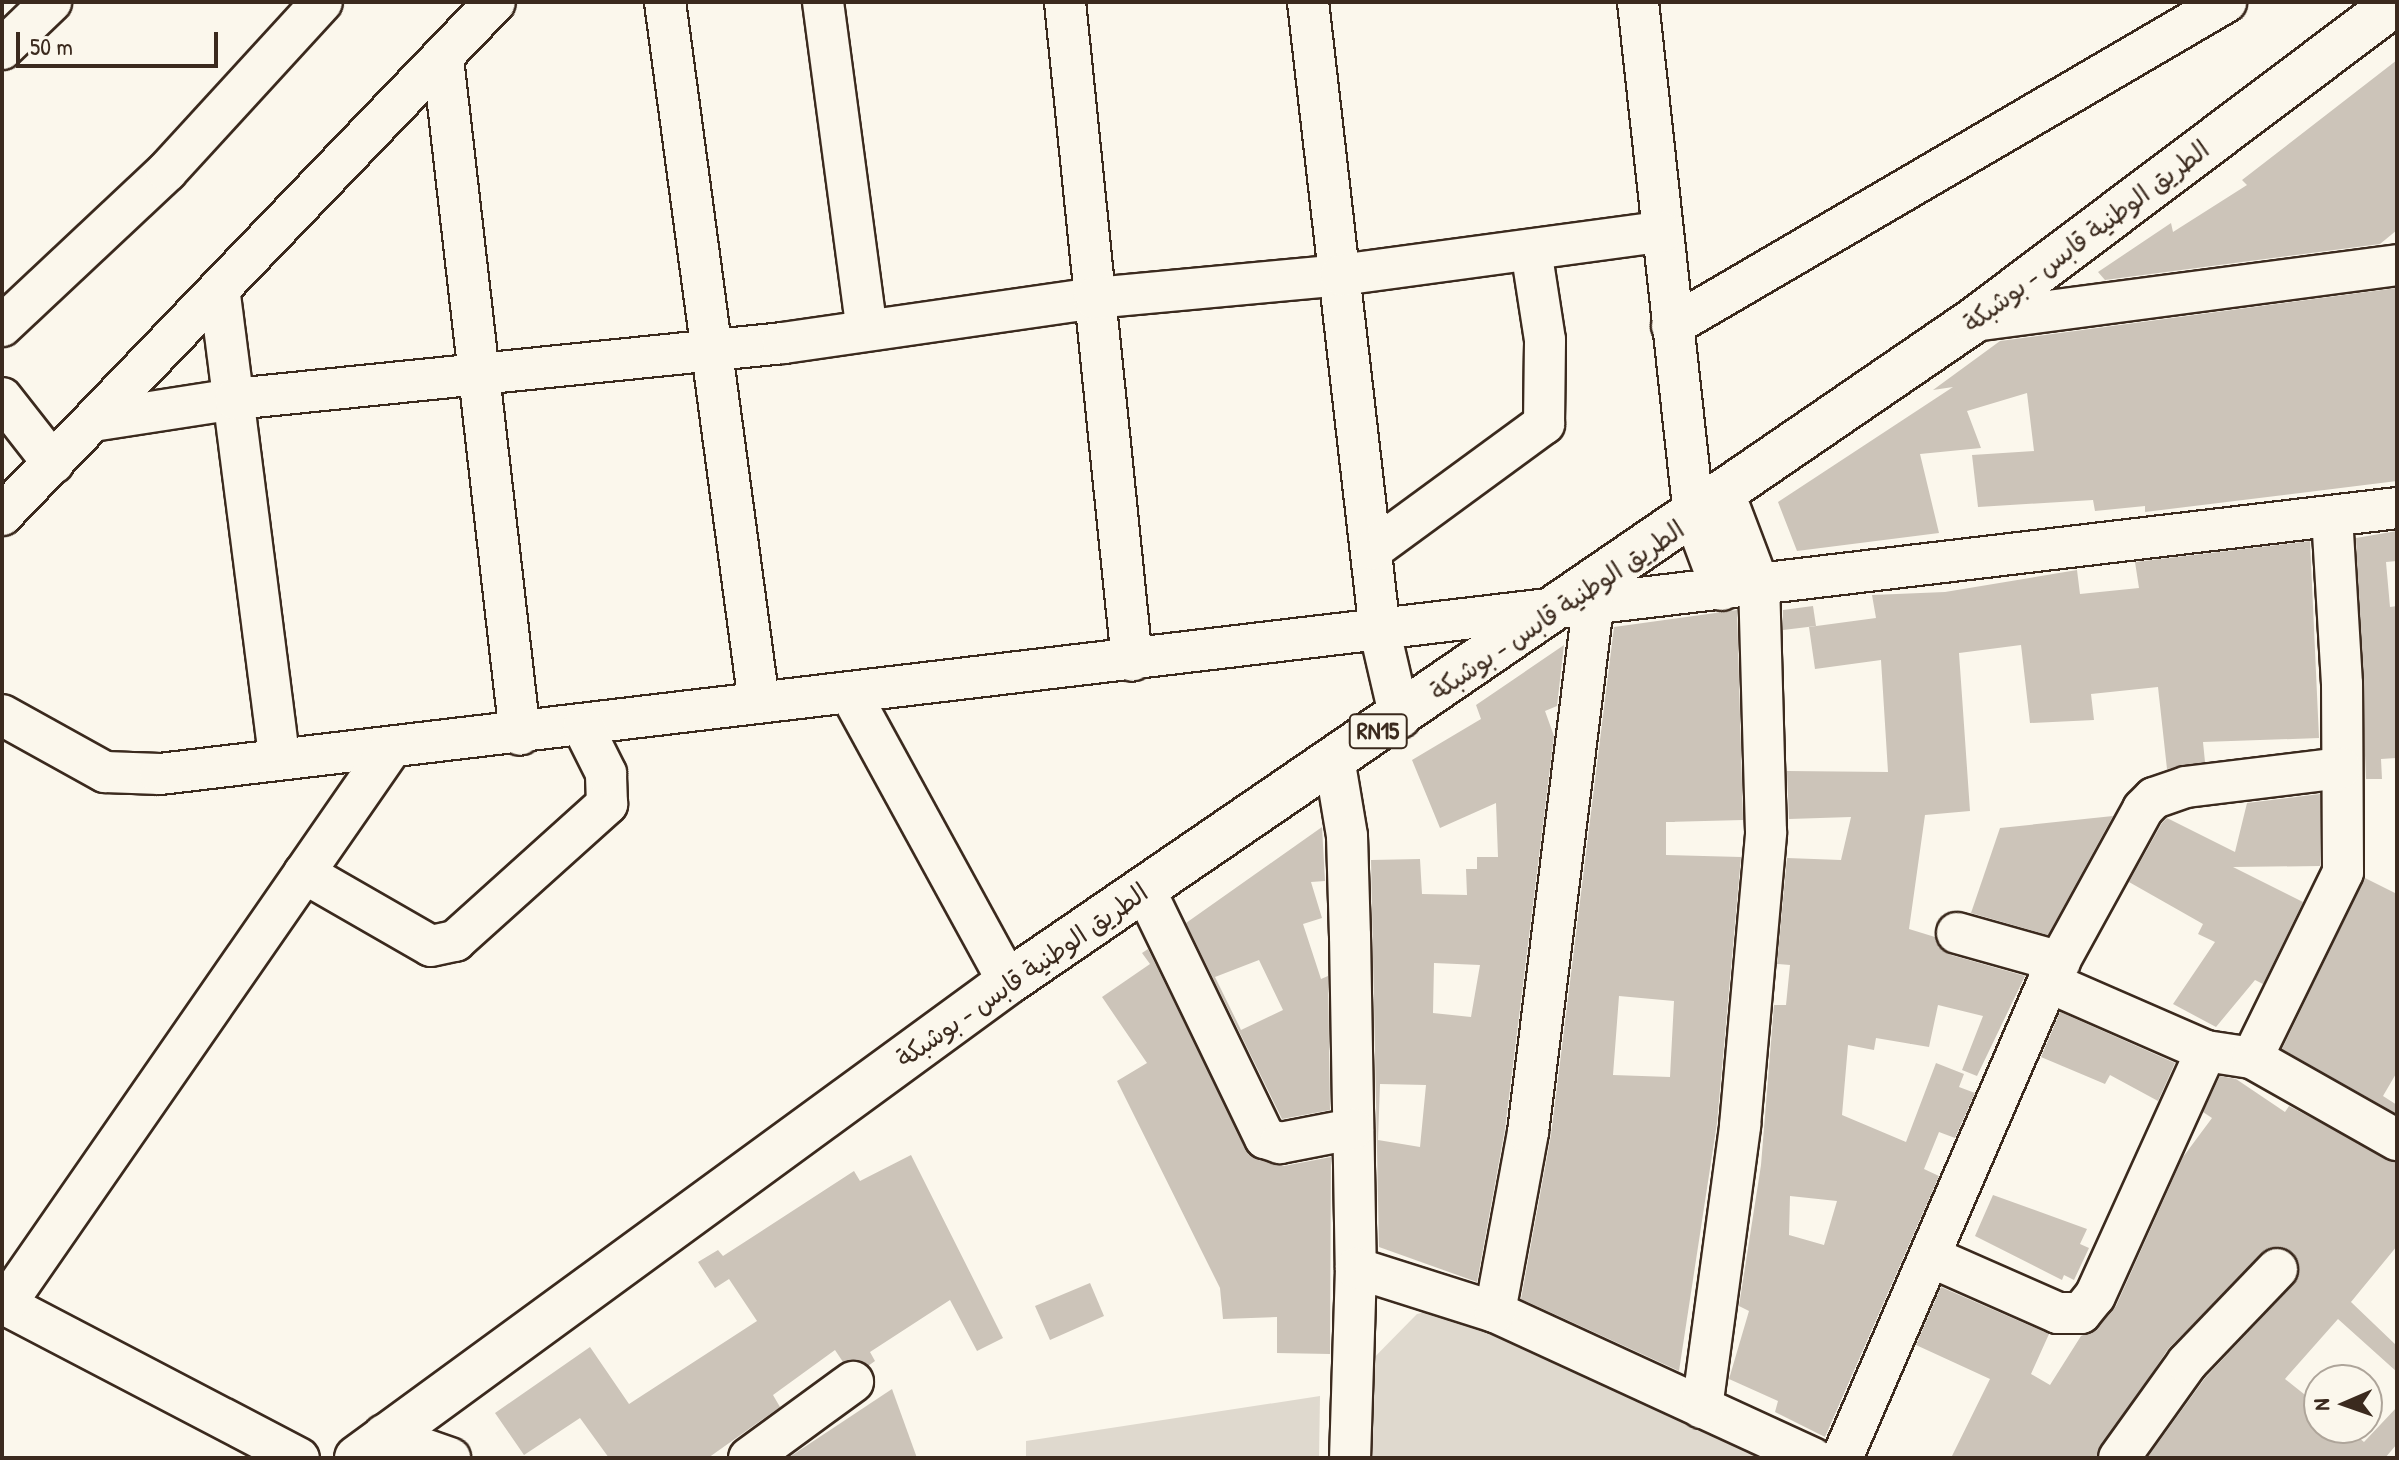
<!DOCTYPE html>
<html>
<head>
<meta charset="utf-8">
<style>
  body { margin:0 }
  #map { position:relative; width:2399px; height:1460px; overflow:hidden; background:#fbf7ec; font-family:"Patrick Hand","Playpen Sans Arabic",sans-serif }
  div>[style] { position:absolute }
  .green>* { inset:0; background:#dfd9ce }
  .building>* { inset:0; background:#ccc4b9 }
  .roads { filter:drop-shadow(2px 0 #3b2a1e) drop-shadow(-2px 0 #3b2a1e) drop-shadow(0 2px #3b2a1e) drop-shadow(0 -2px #3b2a1e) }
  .minor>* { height:40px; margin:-20px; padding:0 20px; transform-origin:20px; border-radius:20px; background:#fbf7ec }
  .major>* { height:44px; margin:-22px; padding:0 22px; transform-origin:22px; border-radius:22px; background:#fbf7ec }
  span { translate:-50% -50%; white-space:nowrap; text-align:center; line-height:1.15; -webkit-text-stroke:6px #fbf7ec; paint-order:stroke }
  .shield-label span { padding:2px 6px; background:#fbf7ec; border:2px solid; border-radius:6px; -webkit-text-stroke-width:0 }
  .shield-label { font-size:24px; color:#3b2a1e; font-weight:700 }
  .street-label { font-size:26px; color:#3b2a1e }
  .frame { position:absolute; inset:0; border:4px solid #3b2a1e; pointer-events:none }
  .north { position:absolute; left:2303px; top:1364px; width:80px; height:80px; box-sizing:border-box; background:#fbf7ec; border:2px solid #aea59a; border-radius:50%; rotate:268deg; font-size:22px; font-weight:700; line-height:32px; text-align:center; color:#3b2a1e }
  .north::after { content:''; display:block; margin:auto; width:28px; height:36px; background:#3b2a1e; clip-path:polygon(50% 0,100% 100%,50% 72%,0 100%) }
  .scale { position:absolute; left:16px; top:32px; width:202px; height:36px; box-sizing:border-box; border:4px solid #3b2a1e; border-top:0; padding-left:10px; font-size:24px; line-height:28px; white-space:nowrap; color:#3b2a1e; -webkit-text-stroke:6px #fbf7ec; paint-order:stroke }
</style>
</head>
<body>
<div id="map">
  <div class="green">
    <div style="clip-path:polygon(1438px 1309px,1772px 1458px,1354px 1458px,1354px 1378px,1417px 1314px)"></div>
    <div style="clip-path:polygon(1320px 1396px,1319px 1458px,1026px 1458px,1026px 1441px)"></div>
  </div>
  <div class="building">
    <div style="clip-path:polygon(2397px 60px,2397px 230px,2380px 244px,2105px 280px,2098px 272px,2171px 223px,2173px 232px,2247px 185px,2242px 180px)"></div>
    <div style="clip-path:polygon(2397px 288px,2397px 481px,2145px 512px,2145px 506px,2095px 511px,2093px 500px,1978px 507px,1972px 455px,2034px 451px,2027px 393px,1967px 411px,1981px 448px,1920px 454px,1939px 533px,1797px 551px,1778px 502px,1953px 387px,1933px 390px,2000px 341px)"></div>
    <div style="clip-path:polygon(2397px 531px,2397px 561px,2386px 562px,2390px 607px,2397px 606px,2396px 758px,2381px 759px,2382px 779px,2366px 779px,2356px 538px)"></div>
    <div style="clip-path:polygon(evenodd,2310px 541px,2319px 738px,2203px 742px,2205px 762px,2167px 769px,2158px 687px,2091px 694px,2094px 720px,2030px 723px,2021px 645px,1959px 653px,1970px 811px,1925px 815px,1909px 929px,1935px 937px,1951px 955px,2025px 976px,1977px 1076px,1962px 1070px,1983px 1016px,1938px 1005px,1929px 1047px,1876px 1038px,1874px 1050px,1848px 1045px,1842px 1115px,1906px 1142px,1936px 1063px,1964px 1074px,1959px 1087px,1975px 1093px,1955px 1138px,1939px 1132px,1924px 1169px,1939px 1176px,1825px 1437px,1775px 1412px,1778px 1401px,1729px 1379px,1749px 1311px,1739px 1306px,1761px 1165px,1774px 1005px,1786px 1005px,1790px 965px,1777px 964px,1787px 858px,1841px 860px,1851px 817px,1789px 819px,1787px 771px,1888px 772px,1881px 660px,1815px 669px,1809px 627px,1876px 618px,1872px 595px,1945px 592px,2077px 570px,2080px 594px,2139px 588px,2135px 562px,2310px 541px,1790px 1196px,1837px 1201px,1824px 1245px,1789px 1235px,1790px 1196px)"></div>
    <div style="clip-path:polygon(1813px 606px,1816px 626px,1783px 630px,1783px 610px)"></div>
    <div style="clip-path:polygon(evenodd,1737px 610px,1743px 820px,1666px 822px,1666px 855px,1741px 857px,1717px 1123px,1679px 1371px,1521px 1299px,1551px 1135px,1614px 627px,1737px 610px,1619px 996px,1674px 1001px,1670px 1077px,1613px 1075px,1619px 996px)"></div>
    <div style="clip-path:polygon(evenodd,1564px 645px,1557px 706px,1545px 711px,1554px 736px,1505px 1129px,1477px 1282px,1379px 1247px,1371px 860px,1420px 859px,1422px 894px,1467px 895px,1466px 869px,1477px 869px,1477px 857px,1498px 857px,1496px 803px,1440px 828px,1412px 760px,1481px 719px,1476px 705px,1564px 645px,1434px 963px,1480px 965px,1471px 1017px,1433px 1013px,1434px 963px,1564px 645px,1380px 1084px,1426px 1085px,1420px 1147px,1378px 1140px,1380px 1084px)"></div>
    <div style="clip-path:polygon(2320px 794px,2320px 866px,2233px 867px,2303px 902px,2263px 984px,2255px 980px,2216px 1027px,2173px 1004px,2215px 942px,2198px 934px,2203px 924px,2129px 882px,2162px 823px,2167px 818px,2235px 852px,2247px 803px)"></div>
    <div style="clip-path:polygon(2113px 816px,2048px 935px,1971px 913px,2000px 828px)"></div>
    <div style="clip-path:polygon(evenodd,1322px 827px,1325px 881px,1311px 882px,1322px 918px,1303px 924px,1321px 979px,1328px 976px,1330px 1110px,1282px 1119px,1186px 923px,1322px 827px,1259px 960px,1283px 1010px,1241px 1030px,1215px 977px,1259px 960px)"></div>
    <div style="clip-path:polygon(2365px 878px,2397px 894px,2397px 1072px,2383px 1096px,2397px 1105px,2397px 1114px,2282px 1049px)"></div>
    <div style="clip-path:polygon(1148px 949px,1249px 1155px,1284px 1166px,1331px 1157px,1330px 1354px,1277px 1353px,1277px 1317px,1223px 1319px,1220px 1288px,1117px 1081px,1147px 1063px,1102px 997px,1150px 964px,1142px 953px)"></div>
    <div style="clip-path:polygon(2060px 1012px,2175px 1063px,2158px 1101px,2110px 1075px,2105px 1084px,2041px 1057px)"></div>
    <div style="clip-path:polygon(2220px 1076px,2236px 1079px,2285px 1112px,2289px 1106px,2397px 1163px,2397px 1246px,2351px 1302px,2397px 1346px,2397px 1372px,2338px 1319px,2285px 1379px,2319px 1406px,2319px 1428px,2347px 1428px,2364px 1442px,2397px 1407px,2397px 1444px,2385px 1458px,2147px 1458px,2205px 1378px,2294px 1284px,2299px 1263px,2293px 1253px,2271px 1247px,2168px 1349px,2096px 1458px,1951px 1458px,1990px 1379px,1916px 1345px,1941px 1287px,2049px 1334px,2031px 1374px,2050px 1385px,2081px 1336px,2098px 1328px,2116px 1306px,2183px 1157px,2212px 1118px,2203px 1112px)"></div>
    <div style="clip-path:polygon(911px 1155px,1003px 1338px,977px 1351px,950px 1300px,870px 1352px,875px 1361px,868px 1366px,843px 1362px,835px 1350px,773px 1395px,780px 1407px,708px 1458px,609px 1458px,580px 1418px,524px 1455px,495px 1413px,590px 1347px,629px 1404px,757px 1321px,729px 1279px,715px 1288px,698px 1262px,718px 1250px,723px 1256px,854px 1171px,860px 1181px)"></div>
    <div style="clip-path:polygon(1993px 1195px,2087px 1229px,2080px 1244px,2089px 1248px,2074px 1280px,2064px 1275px,2062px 1280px,1975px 1236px)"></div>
    <div style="clip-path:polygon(1090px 1283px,1104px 1316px,1050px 1340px,1035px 1306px)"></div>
    <div style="clip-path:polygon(892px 1389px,917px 1458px,788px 1458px,797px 1452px)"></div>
  </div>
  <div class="roads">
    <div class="minor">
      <div style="left:665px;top:2px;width:707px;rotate:82.36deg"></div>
      <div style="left:823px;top:2px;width:331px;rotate:82.4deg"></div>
      <div style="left:1065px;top:2px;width:662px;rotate:84.19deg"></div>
      <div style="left:1308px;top:2px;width:634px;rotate:83.48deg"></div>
      <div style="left:1380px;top:632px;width:88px;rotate:76.9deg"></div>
      <div style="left:1638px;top:2px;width:517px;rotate:83.78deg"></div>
      <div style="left:1694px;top:516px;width:79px;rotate:69.3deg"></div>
      <div style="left:2px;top:49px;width:68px;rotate:-43.8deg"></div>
      <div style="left:443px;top:59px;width:680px;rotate:83.5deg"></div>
      <div style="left:220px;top:295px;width:466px;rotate:82.7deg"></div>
      <div style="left:1973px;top:321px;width:428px;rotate:-7.5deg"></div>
      <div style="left:2px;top:326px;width:226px;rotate:-43.2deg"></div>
      <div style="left:167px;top:171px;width:229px;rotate:-47.5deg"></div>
      <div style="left:1672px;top:326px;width:642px;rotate:-30.32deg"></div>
      <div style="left:2px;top:398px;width:83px;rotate:51.9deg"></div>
      <div style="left:99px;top:420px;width:138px;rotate:-8.8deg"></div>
      <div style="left:235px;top:399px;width:551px;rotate:-5.83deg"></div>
      <div style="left:783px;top:343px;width:314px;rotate:-8.2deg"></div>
      <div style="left:1094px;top:298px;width:248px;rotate:-5.3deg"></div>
      <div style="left:1341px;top:275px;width:323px;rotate:-7.7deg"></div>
      <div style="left:2px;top:515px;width:711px;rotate:-46.14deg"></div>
      <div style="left:1373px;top:549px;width:212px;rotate:-36.2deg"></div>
      <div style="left:1544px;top:424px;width:84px;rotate:-89.3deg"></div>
      <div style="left:1545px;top:340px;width:91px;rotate:-98.8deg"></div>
      <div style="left:850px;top:693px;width:329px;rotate:61.3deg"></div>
      <div style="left:2px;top:715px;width:118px;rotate:29deg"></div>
      <div style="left:105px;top:772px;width:55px;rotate:2.1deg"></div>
      <div style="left:160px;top:774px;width:2253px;rotate:-6.78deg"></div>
      <div style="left:1334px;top:758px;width:79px;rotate:80.5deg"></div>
      <div style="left:1347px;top:836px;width:100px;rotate:88.3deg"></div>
      <div style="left:1350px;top:936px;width:332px;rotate:89deg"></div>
      <div style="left:1356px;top:1268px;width:190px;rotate:91.8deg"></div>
      <div style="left:304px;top:873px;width:146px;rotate:29.9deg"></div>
      <div style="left:431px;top:946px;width:25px;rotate:-12deg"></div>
      <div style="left:455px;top:941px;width:205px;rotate:-42deg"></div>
      <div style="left:607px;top:804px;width:31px;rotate:-92deg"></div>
      <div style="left:606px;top:773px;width:51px;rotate:-116.6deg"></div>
      <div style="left:1144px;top:888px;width:278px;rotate:64.2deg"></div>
      <div style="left:1265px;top:1138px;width:16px;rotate:18deg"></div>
      <div style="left:1280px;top:1143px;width:74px;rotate:-10.9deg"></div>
      <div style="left:1957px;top:933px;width:107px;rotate:15.7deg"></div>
      <div style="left:2048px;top:982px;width:172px;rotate:23.6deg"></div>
      <div style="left:2206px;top:1051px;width:47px;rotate:8.7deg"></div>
      <div style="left:2252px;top:1058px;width:207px;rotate:-63.9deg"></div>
      <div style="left:2343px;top:872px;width:188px;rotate:-90.3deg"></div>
      <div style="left:2342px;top:684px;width:167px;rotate:-93.4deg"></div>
      <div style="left:2252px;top:1058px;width:167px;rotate:29.5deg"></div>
      <div style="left:1931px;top:1257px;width:139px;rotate:23.8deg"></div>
      <div style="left:2058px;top:1313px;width:23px"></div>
      <div style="left:2081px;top:1313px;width:22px;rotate:-51deg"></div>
      <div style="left:2095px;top:1296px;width:269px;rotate:-65.6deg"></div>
      <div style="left:1356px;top:1268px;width:146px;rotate:17.6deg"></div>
      <div style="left:1495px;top:1312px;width:350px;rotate:24.7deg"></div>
      <div style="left:2px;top:1303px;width:335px;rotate:27.6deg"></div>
      <div style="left:5px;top:1305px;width:678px;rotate:-55.28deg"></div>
      <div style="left:1495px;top:1312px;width:183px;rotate:-79.6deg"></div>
      <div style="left:1528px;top:1132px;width:530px;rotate:-82.96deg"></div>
      <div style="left:1702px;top:1408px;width:285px;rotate:-82.3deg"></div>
      <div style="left:1740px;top:1126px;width:295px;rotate:-84.9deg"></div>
      <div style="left:1766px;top:832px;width:247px;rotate:-91.6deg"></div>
      <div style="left:1759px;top:585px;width:98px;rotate:-110.8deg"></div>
      <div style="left:384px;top:1435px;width:70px;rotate:19.2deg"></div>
      <div style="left:749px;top:1458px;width:129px;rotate:-36.2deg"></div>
      <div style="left:1842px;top:1458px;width:519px;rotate:-66.6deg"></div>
      <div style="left:2048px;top:982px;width:197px;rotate:-61.2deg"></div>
      <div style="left:2143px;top:809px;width:16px;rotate:-45deg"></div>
      <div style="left:2154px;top:798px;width:34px;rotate:-19deg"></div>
      <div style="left:2186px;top:787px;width:156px;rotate:-7deg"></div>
      <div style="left:2119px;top:1458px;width:117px;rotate:-54.4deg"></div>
      <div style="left:2187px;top:1363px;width:130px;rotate:-46.2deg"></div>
    </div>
    <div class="major">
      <div style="left:357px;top:1458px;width:806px;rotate:-36.17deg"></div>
      <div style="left:1008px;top:982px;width:1170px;rotate:-34.41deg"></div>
      <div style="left:1973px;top:321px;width:531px;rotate:-36.96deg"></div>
    </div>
  </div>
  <div class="shield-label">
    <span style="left:1378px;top:731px">RN15</span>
  </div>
  <div class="street-label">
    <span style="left:2086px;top:236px;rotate:-37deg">الطريق الوطنية قابس - بوشبكة</span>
    <span style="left:1557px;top:610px;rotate:-34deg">الطريق الوطنية قابس - بوشبكة</span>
    <span style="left:1022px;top:975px;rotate:-35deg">الطريق الوطنية قابس - بوشبكة</span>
  </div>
  <div class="frame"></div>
  <div class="north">N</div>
  <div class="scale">50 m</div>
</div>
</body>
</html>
